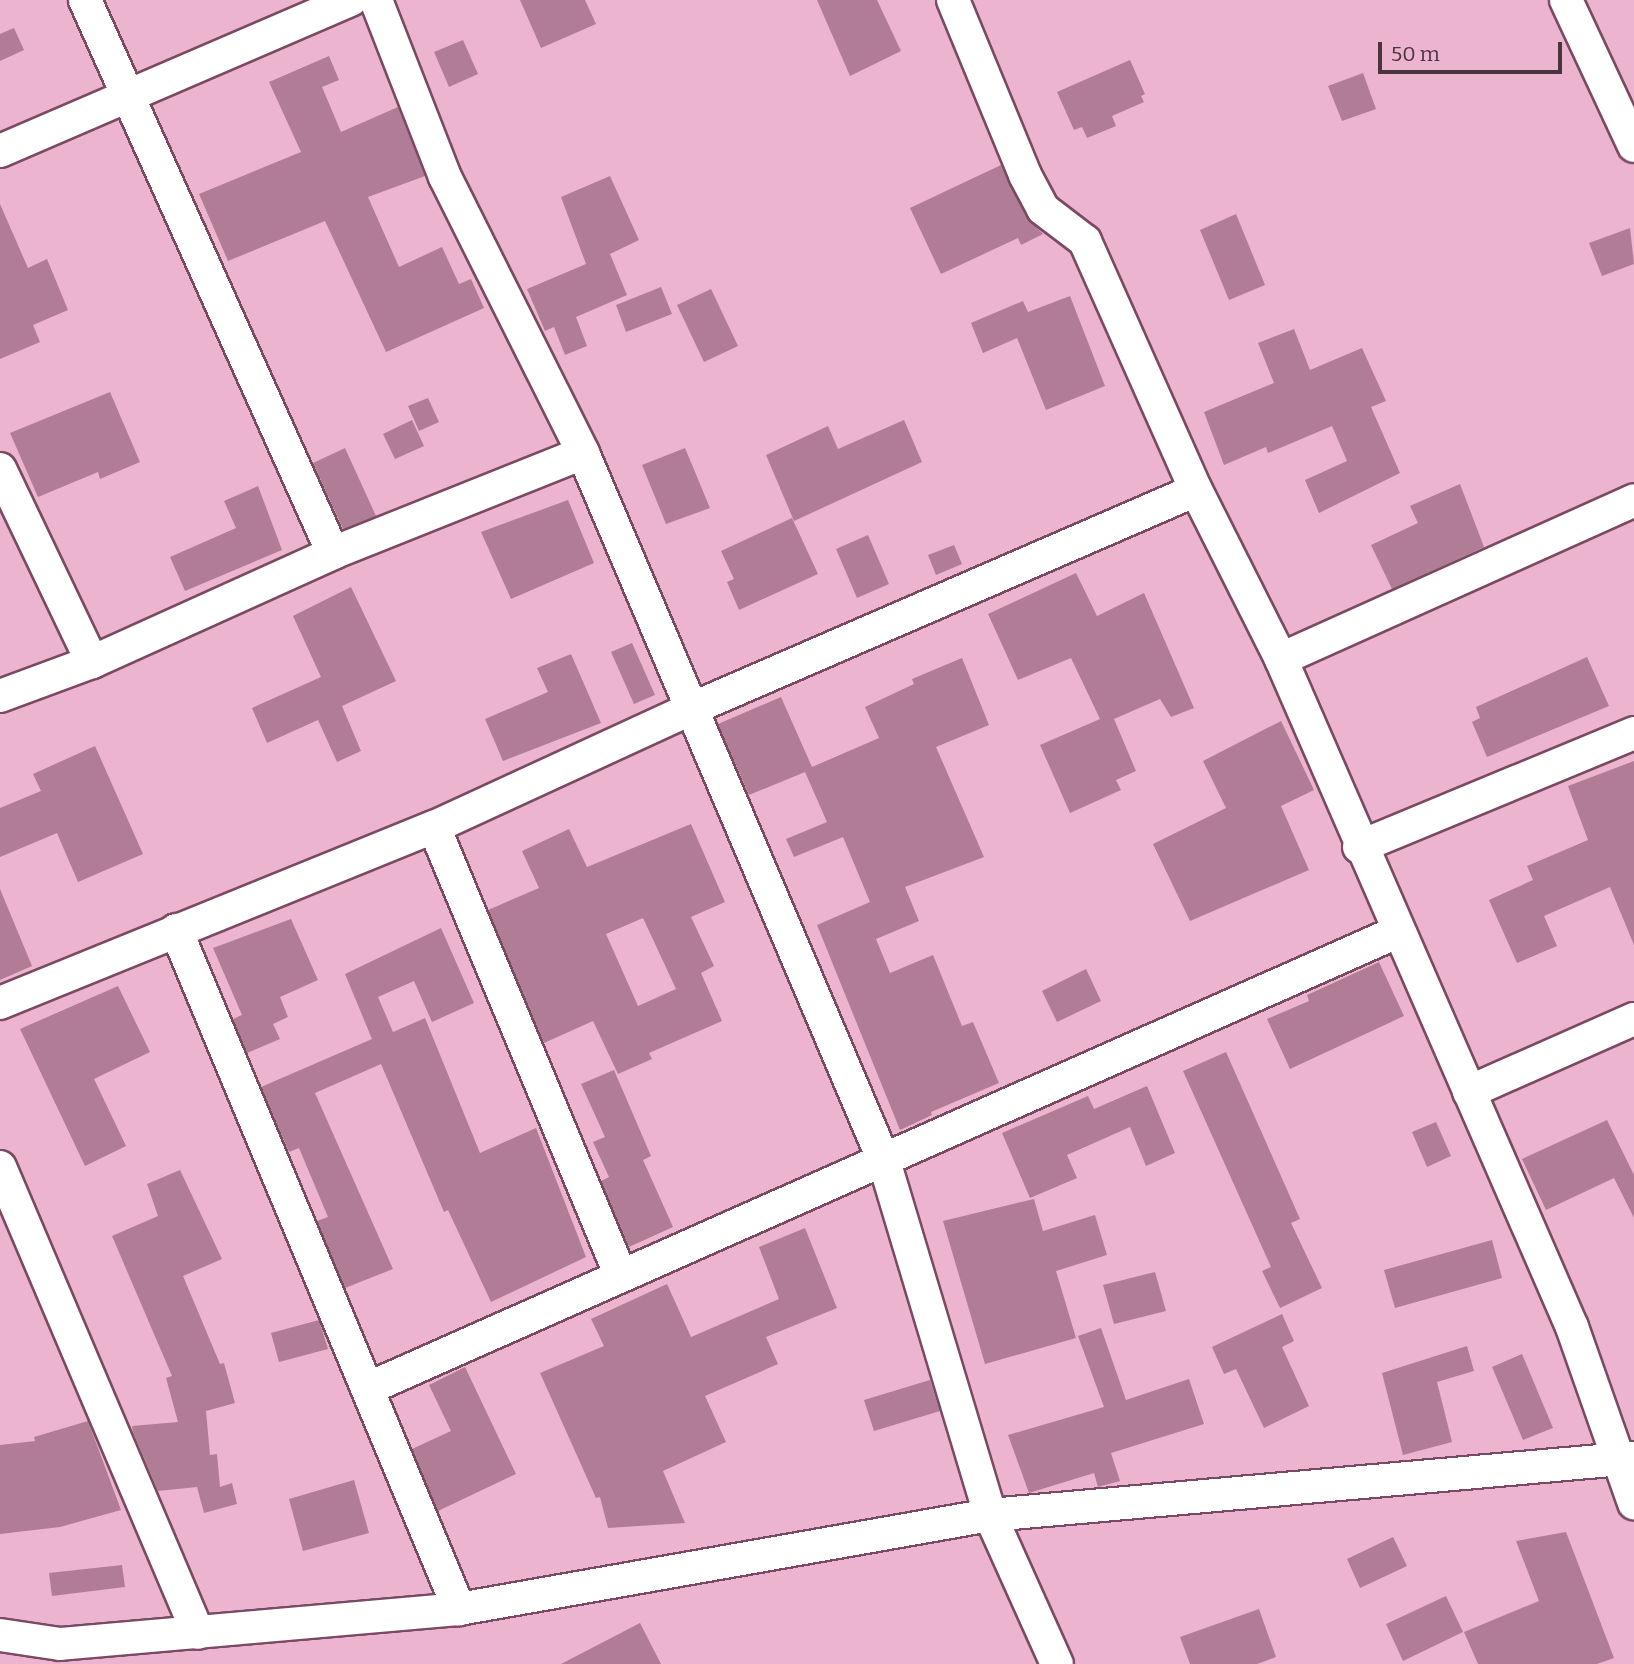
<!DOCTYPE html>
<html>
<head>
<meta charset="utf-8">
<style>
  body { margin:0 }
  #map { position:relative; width:1634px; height:1664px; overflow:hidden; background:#ecb4ce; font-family:Bitter,serif }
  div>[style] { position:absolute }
  .building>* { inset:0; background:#b17d96 }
  .roads { filter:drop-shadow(2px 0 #794a61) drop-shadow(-2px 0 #794a61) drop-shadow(0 2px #794a61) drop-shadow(0 -2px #794a61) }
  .minor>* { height:32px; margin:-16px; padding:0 16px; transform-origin:16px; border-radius:16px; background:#fff }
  span { translate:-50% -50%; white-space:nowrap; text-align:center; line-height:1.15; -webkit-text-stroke:7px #ecb4ce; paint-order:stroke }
  .scale { position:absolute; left:1378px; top:42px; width:184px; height:32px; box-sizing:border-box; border:4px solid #4a343e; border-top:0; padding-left:9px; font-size:21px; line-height:24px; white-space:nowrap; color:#4a343e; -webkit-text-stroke:5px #ecb4ce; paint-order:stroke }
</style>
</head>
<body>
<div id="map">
  <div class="building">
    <div style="clip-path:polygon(520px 0,585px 0,596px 24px,541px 48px)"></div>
    <div style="clip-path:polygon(817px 0,877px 0,901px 51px,850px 76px)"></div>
    <div style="clip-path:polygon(14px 28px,24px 50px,0 61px,0 34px)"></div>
    <div style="clip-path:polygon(463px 40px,478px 74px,449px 87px,434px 52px)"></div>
    <div style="clip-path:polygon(329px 56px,339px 80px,322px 87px,341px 132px,398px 107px,425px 176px,368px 197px,399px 267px,442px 247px,459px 284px,471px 279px,484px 308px,386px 352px,325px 221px,228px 261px,199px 194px,301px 152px,269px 82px)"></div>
    <div style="clip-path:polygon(1130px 60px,1145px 94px,1141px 96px,1144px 102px,1112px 116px,1116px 126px,1087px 138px,1082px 127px,1074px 130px,1057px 92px)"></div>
    <div style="clip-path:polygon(1363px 73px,1376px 109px,1342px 121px,1328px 86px)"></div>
    <div style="clip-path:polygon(1001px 165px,1027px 218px,1043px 234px,1021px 245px,1018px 238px,941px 274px,910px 208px)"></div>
    <div style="clip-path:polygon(610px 176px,639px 240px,610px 254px,627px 295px,576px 317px,587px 346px,565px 355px,554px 327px,545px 331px,527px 289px,586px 264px,561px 197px)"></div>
    <div style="clip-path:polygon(0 204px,28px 268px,47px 259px,68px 310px,33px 325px,40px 342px,0 359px)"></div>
    <div style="clip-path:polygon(1236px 214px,1265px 285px,1229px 300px,1200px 230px)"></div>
    <div style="clip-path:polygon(1630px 228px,1634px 264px,1602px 276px,1589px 243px)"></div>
    <div style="clip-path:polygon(661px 287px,672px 314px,626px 332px,616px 305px)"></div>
    <div style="clip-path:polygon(711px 289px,738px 346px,704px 362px,677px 305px)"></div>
    <div style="clip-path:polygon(1070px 296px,1105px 386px,1046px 410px,1017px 338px,983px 353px,971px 323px,1023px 301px,1028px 312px)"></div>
    <div style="clip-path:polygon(1294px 329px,1310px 370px,1362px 348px,1386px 401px,1371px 407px,1400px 473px,1319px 513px,1305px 480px,1347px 461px,1332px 426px,1268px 453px,1266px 447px,1224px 465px,1204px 412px,1274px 383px,1258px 343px)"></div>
    <div style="clip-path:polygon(110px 392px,140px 462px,100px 479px,98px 472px,38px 497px,10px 433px)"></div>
    <div style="clip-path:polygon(428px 398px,439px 422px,419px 431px,408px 406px)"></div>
    <div style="clip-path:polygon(412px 420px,424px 446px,395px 459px,383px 434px)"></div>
    <div style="clip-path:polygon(904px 420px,922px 462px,794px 521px,766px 455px,828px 426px,838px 449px)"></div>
    <div style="clip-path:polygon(345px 448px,376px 516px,343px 529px,313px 463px)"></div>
    <div style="clip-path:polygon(685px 448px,710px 508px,666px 524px,642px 465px)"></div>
    <div style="clip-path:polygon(1460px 484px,1484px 547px,1392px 589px,1371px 545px,1418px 523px,1410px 506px)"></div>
    <div style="clip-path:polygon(258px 486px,282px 550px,185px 591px,170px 557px,236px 528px,224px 501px)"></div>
    <div style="clip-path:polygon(568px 500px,594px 563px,511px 599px,481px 532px)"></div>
    <div style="clip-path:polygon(792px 518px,818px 574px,739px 610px,727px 582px,734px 579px,721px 551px)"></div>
    <div style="clip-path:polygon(868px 535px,889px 584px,857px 598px,836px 549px)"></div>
    <div style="clip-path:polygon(954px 545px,962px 564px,936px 575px,928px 555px)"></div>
    <div style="clip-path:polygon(1076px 573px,1097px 616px,1144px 593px,1194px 708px,1171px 717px,1160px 699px,1114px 719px,1136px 771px,1116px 780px,1121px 790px,1070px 813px,1040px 745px,1100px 719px,1071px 658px,1018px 680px,988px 614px)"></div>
    <div style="clip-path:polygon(351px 587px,396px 681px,342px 706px,361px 751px,337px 762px,318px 720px,267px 743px,252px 708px,321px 677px,293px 616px)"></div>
    <div style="clip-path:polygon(632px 643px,655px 695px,634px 704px,611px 652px)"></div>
    <div style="clip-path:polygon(571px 654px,601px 723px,503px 761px,485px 719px,548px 692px,537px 668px)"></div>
    <div style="clip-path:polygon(1587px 657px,1609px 706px,1487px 757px,1472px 722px,1480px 718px,1476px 707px)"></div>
    <div style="clip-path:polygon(962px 658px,989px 725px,936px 747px,984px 857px,905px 887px,919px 921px,876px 939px,890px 973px,933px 955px,962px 1026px,973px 1022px,999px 1083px,931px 1112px,932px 1115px,900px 1130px,817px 925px,870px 902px,843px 837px,794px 857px,786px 839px,827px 822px,805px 772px,749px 795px,718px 724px,781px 697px,812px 767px,879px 738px,865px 707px,914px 684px,912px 679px)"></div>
    <div style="clip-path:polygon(1281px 721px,1314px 790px,1281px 806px,1309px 870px,1190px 921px,1153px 844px,1226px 808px,1203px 761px)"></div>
    <div style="clip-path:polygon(95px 746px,143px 854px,78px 882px,57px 833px,0 857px,0 808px,41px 791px,33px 774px)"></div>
    <div style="clip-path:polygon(1634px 761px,1634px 945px,1610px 887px,1544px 916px,1557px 946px,1517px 963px,1489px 900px,1533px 880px,1527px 866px,1588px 840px,1568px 786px)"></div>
    <div style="clip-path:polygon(evenodd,691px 824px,725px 902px,691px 917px,714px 966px,701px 973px,722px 1021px,649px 1053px,652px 1059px,618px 1074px,593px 1021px,544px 1043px,488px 910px,539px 888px,522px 851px,569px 829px,587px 867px,691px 824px,643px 918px,676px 989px,638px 1006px,606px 934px,643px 918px)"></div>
    <div style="clip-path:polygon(0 889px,32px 966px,0 980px)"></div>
    <div style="clip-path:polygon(291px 919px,318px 980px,280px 997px,288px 1017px,273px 1024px,280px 1039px,247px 1053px,233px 1019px,242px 1015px,213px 948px)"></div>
    <div style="clip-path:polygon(441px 928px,474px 1003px,432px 1022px,414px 981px,378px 997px,393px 1032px,425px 1018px,480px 1153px,536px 1128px,586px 1257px,491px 1302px,448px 1210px,444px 1212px,381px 1064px,315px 1093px,393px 1269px,345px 1288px,317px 1221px,328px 1217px,299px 1148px,289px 1152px,261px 1087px,372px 1039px,345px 974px)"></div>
    <div style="clip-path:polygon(1379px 962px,1404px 1016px,1290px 1069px,1267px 1019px,1309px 1001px,1307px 995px)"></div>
    <div style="clip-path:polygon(1086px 969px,1101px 1001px,1057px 1022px,1042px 991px)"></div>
    <div style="clip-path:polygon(118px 986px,150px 1052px,94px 1079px,126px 1146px,85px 1166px,20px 1029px)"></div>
    <div style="clip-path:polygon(1226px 1052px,1300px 1219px,1291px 1223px,1322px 1288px,1280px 1308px,1262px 1271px,1271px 1267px,1183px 1071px)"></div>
    <div style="clip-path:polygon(614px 1070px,651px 1156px,643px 1160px,673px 1227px,629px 1247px,601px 1181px,609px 1177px,593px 1142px,605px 1137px,581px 1084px)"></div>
    <div style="clip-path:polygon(1147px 1086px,1175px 1153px,1146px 1166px,1130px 1127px,1067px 1155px,1077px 1178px,1030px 1198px,1002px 1133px,1088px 1096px,1094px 1109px)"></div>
    <div style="clip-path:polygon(1607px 1120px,1634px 1175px,1634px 1218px,1614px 1178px,1546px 1210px,1522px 1159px)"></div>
    <div style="clip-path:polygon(1436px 1122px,1451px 1156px,1427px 1167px,1412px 1132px)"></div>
    <div style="clip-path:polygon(180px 1170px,222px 1259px,183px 1276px,220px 1364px,224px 1363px,235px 1403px,206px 1411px,210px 1455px,217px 1454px,220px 1487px,232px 1483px,237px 1504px,204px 1513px,197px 1487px,158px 1491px,133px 1432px,132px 1426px,178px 1422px,166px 1378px,172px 1376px,112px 1236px,158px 1216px,147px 1184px)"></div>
    <div style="clip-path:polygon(1034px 1199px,1043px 1231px,1095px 1215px,1107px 1255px,1056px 1271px,1076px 1338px,985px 1364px,943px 1221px)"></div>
    <div style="clip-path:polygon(805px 1228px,837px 1308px,766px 1337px,778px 1364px,705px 1396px,726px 1442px,663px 1471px,685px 1523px,608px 1528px,600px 1497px,596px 1498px,540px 1373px,604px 1346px,591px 1319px,667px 1284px,691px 1337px,779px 1299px,759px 1247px)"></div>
    <div style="clip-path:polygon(1492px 1240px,1502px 1278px,1395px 1308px,1384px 1270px)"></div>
    <div style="clip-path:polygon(1155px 1272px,1166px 1311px,1114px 1324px,1103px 1285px)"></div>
    <div style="clip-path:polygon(1282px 1314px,1294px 1341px,1282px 1347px,1309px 1406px,1264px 1428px,1236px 1369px,1224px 1374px,1212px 1347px)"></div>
    <div style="clip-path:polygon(319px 1320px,328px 1349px,279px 1362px,271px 1333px)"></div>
    <div style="clip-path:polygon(1101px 1328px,1126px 1400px,1189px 1379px,1204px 1424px,1111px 1453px,1120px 1481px,1098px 1487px,1094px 1473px,1029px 1493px,1008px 1435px,1104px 1407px,1078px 1336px)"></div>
    <div style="clip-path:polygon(1467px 1346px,1474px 1371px,1437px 1382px,1452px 1442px,1403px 1455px,1382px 1373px)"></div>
    <div style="clip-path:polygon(1522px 1354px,1553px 1428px,1523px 1440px,1492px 1367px)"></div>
    <div style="clip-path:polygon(465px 1367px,516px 1474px,438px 1511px,412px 1449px,451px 1431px,429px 1385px)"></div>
    <div style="clip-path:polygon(930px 1380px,940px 1411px,874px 1431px,864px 1400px)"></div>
    <div style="clip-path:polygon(88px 1421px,121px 1510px,60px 1527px,0 1534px,0 1445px,35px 1441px,34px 1437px)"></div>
    <div style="clip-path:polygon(354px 1480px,369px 1533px,303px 1551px,289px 1499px)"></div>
    <div style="clip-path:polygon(1566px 1532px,1614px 1658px,1597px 1664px,1478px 1664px,1464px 1632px,1539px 1601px,1516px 1541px)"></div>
    <div style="clip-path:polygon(1393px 1537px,1407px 1566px,1360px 1588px,1347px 1559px)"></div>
    <div style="clip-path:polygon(122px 1565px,125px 1587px,52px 1596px,49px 1573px)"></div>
    <div style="clip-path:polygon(1446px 1596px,1463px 1632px,1403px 1661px,1386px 1624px)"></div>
    <div style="clip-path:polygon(1259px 1609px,1276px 1657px,1257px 1664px,1190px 1664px,1180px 1637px)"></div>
    <div style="clip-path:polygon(640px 1623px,661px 1664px,561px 1664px)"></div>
  </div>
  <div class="roads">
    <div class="minor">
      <div style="left:85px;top:0;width:606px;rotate:65.85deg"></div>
      <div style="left:376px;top:0;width:190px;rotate:68.7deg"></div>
      <div style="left:445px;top:177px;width:309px;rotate:63.4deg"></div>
      <div style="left:583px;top:453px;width:769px;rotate:66.97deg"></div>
      <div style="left:884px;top:1161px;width:370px;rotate:73.3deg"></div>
      <div style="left:990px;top:1515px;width:163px;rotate:65.8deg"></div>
      <div style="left:953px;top:0;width:189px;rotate:67.6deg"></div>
      <div style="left:1025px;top:175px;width:38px;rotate:62deg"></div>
      <div style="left:1043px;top:209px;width:53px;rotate:37.3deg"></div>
      <div style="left:1085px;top:241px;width:273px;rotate:66deg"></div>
      <div style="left:1196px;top:490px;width:189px;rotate:63.3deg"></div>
      <div style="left:1281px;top:659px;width:729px;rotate:66.46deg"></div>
      <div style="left:1572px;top:1327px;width:187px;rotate:70.6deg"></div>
      <div style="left:1566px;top:0;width:161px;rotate:65deg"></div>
      <div style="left:0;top:151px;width:382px;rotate:-23.3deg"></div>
      <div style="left:0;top:469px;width:214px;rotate:64.5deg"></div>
      <div style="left:1281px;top:659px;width:387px;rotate:-24.2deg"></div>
      <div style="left:0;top:696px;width:98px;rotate:-20.3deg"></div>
      <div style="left:92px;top:662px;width:265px;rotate:-24.3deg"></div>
      <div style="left:333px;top:553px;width:269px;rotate:-21.8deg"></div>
      <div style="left:434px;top:827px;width:486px;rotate:67.4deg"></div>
      <div style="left:1359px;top:847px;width:298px;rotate:-22.5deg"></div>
      <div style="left:176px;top:930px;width:736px;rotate:67.37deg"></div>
      <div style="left:0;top:1003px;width:468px;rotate:-22.1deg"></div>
      <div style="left:434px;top:827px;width:283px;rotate:-24.7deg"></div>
      <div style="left:691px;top:709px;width:550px;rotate:-23.44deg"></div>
      <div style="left:1469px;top:1092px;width:180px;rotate:-23.9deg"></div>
      <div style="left:0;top:1167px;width:506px;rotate:66.98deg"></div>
      <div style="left:369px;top:1388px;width:1125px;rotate:-23.92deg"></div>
      <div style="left:0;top:1635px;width:61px;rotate:8.5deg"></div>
      <div style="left:60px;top:1644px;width:401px;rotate:-5deg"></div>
      <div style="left:459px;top:1609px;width:539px;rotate:-10.04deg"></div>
      <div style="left:990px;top:1515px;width:647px;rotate:-5.06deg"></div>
    </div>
  </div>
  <div class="scale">50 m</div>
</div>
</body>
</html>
